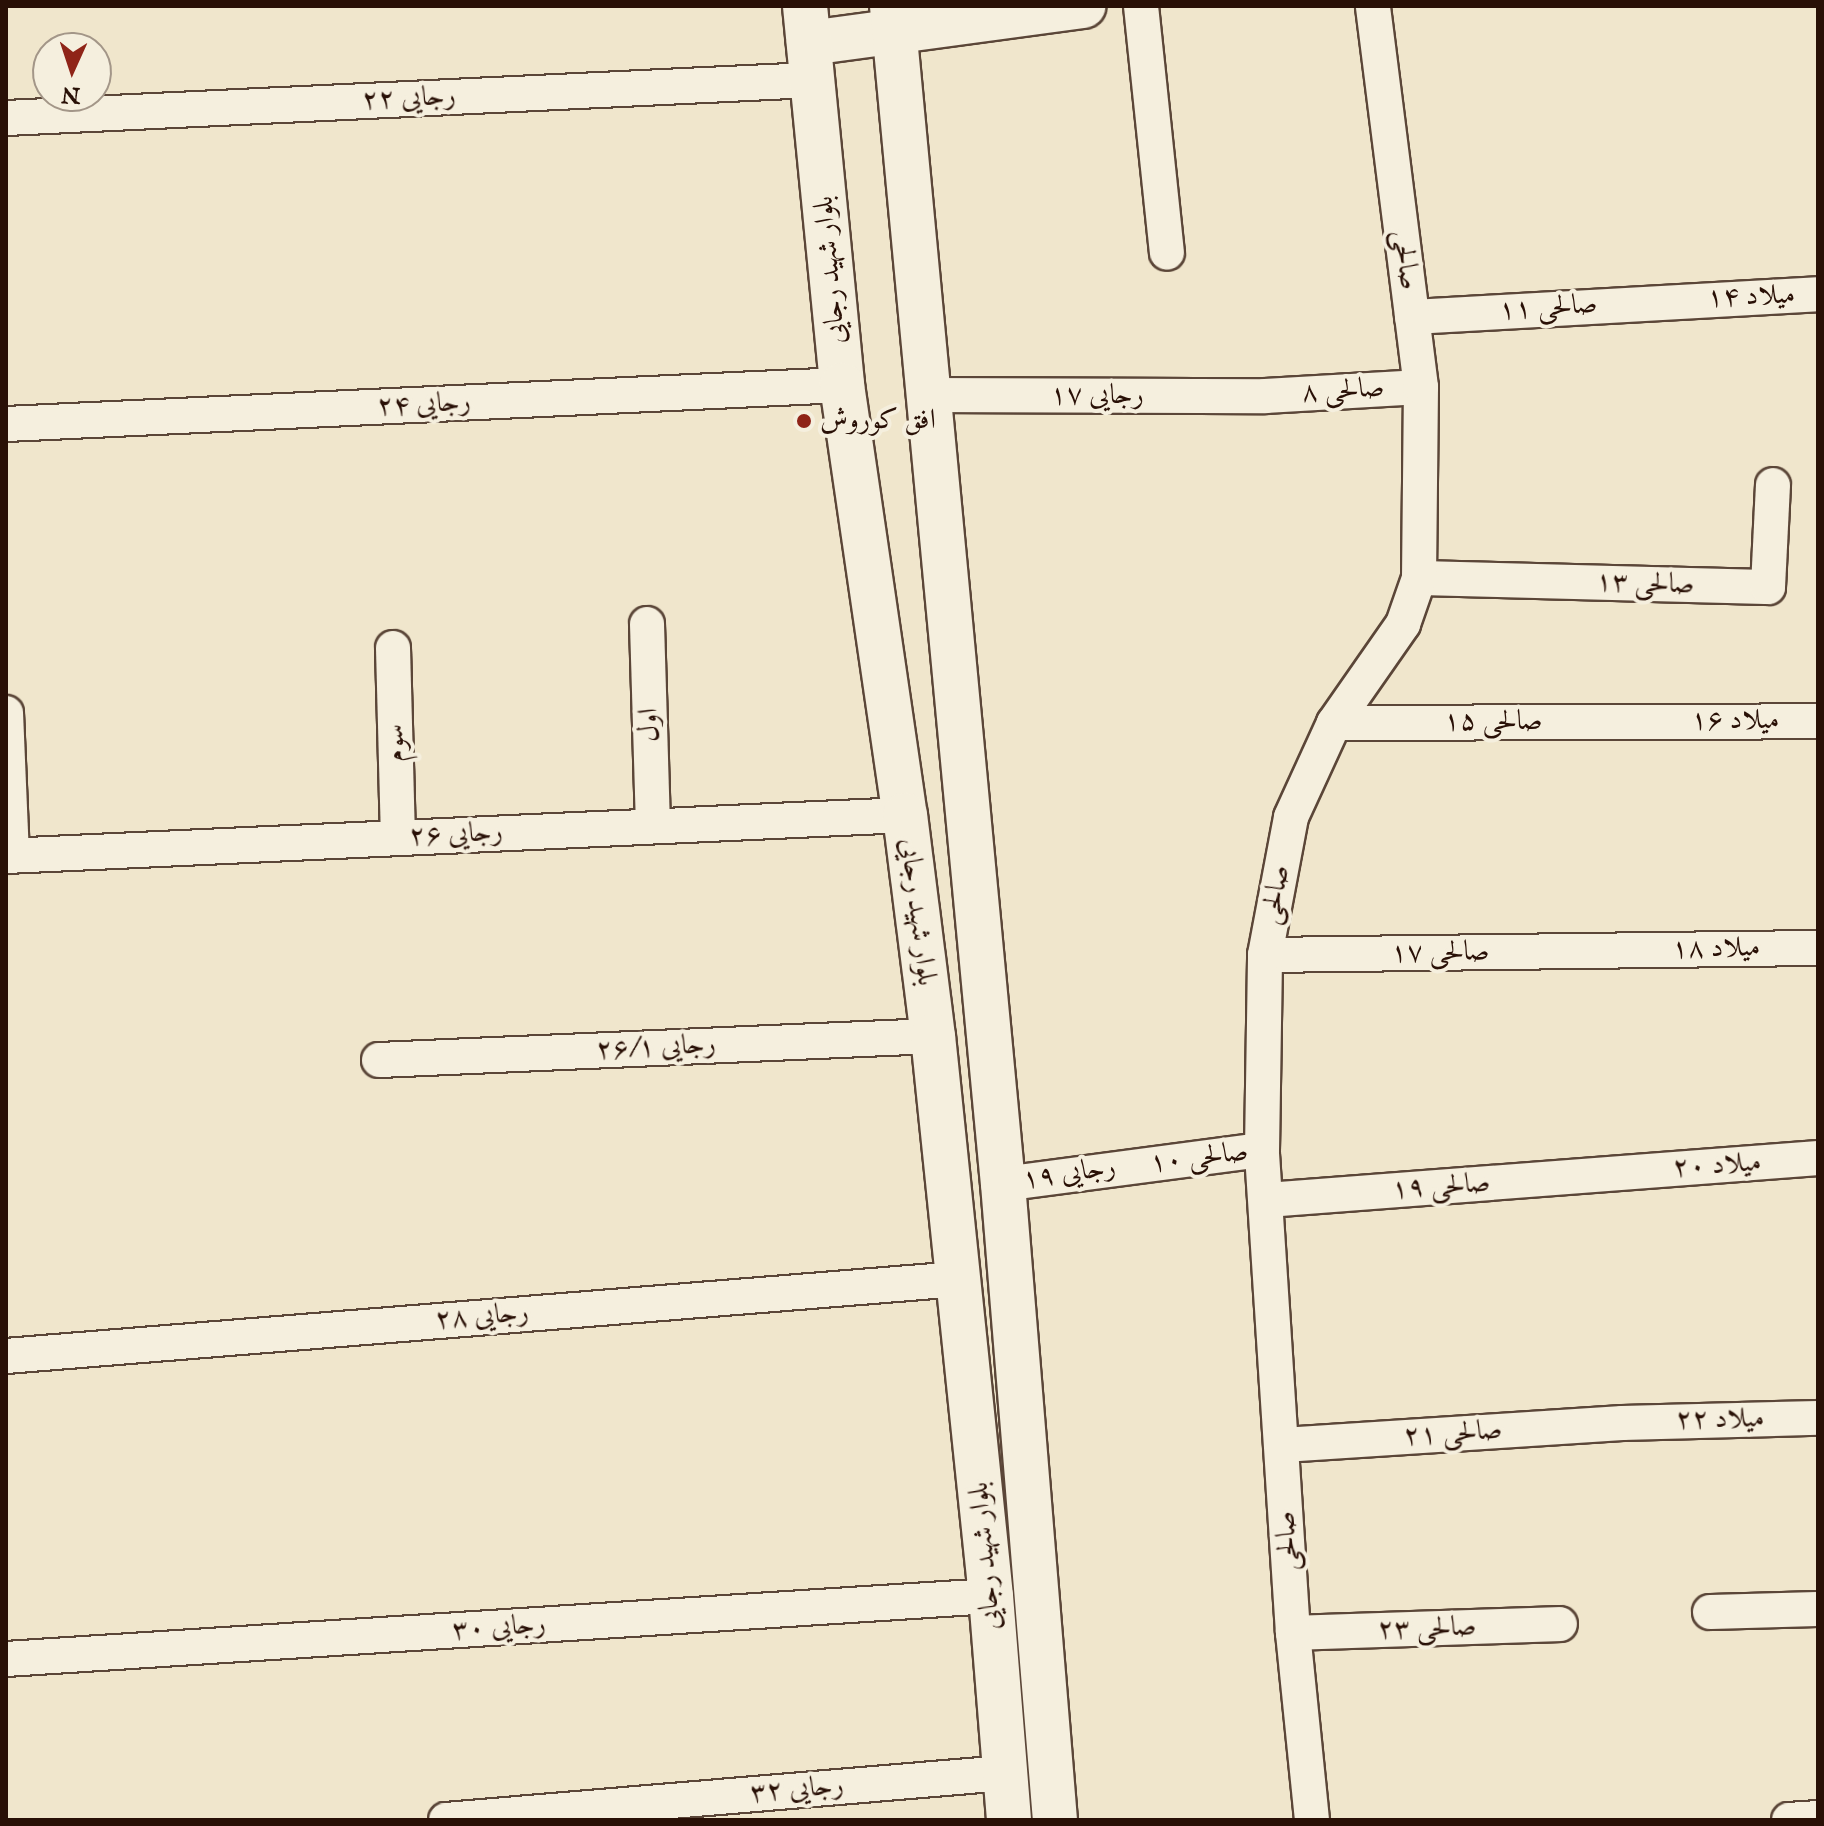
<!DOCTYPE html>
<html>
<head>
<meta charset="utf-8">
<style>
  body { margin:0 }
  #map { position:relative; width:1824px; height:1826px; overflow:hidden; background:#f0e6cc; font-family:"IM FELL English",Amiri,serif }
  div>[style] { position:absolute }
  .roads { filter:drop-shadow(2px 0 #5b4638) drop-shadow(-2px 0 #5b4638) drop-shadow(0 2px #5b4638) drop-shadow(0 -2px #5b4638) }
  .minor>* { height:34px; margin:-17px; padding:0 17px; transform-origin:17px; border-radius:17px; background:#f5efde }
  .tertiary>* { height:44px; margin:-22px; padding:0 22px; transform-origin:22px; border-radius:22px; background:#f5efde }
  .secondary>* { height:44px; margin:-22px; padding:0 22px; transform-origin:22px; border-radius:22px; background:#f5efde }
  .dots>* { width:22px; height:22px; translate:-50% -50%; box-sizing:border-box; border:4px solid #f5efde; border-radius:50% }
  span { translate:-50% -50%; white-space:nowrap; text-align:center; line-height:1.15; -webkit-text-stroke:8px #f5efde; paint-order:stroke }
  .street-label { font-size:28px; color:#291006 }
  .poi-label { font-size:28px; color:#291006 }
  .left { translate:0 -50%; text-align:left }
  .frame { position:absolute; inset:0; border:8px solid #291006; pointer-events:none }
  .north { position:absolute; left:32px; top:32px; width:80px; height:80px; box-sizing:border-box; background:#f5efde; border:2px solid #a39688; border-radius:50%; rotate:183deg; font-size:22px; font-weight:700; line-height:32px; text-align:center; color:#291006 }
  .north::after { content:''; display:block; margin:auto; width:28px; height:36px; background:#8f2418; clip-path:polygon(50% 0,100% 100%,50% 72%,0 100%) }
</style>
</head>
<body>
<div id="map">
  <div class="roads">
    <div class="minor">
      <div style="left:1141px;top:6px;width:248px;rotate:84deg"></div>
      <div style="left:6px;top:118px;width:808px;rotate:-2.7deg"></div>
      <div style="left:1412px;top:317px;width:407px;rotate:-3.2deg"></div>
      <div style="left:928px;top:395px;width:337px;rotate:0.2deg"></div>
      <div style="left:1265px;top:396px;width:156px;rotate:-3.3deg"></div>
      <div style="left:6px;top:424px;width:837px;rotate:-2.67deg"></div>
      <div style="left:1419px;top:578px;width:349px;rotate:1.5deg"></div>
      <div style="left:1768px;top:587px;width:102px;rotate:-87.2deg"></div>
      <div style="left:647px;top:624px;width:202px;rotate:88.3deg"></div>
      <div style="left:393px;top:648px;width:190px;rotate:88.5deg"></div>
      <div style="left:6px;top:713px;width:143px;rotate:87.6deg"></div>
      <div style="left:1334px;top:723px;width:484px;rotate:-0.2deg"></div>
      <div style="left:6px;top:856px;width:900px;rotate:-2.61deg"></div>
      <div style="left:1265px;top:955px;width:553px;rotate:-0.73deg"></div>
      <div style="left:379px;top:1060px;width:555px;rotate:-2.48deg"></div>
      <div style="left:1003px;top:1184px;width:261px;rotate:-7.5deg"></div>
      <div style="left:1267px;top:1200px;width:553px;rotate:-4.36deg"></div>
      <div style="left:6px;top:1356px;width:956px;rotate:-4.62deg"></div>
      <div style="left:1283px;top:1445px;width:340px;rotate:-3.7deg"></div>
      <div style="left:1622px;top:1423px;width:196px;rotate:-1.5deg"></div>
      <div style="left:1710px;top:1612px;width:108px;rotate:-1.6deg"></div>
      <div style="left:1293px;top:1633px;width:267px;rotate:-1.9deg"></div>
      <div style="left:6px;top:1659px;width:987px;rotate:-3.66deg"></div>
      <div style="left:446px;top:1820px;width:560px;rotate:-4.81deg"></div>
      <div style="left:1312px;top:1820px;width:188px;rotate:-95.8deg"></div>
      <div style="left:1293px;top:1633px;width:484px;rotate:-93.7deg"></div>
      <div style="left:1262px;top:1150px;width:195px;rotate:-89.1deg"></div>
      <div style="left:1265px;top:955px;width:140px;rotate:-79.3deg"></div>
      <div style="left:1291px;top:817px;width:103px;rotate:-65.4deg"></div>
      <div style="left:1334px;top:723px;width:121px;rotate:-55.1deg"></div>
      <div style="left:1403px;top:624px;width:49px;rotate:-70.8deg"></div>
      <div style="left:1419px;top:578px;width:191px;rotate:-89.4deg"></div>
      <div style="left:1421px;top:387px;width:384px;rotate:-97.2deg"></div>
      <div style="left:1789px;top:1820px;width:29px;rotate:-4deg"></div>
    </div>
    <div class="tertiary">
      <div style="left:809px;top:43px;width:277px;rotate:-7.7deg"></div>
    </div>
    <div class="secondary">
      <div style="left:805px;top:6px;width:381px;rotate:84.4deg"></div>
      <div style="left:842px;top:385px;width:435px;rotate:81.7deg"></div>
      <div style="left:905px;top:815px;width:223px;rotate:82.8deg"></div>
      <div style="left:933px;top:1036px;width:563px;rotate:84.09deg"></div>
      <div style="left:991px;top:1596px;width:225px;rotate:85.4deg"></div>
      <div style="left:892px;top:6px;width:1183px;rotate:84.62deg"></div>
      <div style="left:1003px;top:1184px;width:638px;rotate:85.33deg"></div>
    </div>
  </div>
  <div class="dots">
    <div style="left:804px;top:421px;background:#8f2418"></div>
  </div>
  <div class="street-label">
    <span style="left:409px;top:99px;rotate:-3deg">رجایی ۲۲</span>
    <span style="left:1405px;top:260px;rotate:83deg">صالحی</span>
    <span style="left:831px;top:270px;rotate:-95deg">بلوار شهید رجایی</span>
    <span style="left:1751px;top:297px;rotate:-2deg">میلاد ۱۴</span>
    <span style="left:1548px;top:308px;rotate:-4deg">صالحی ۱۱</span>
    <span style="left:1343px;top:391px;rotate:-4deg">صالحی ۸</span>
    <span style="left:1097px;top:396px">رجایی ۱۷</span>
    <span style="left:424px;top:405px;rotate:-3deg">رجایی ۲۴</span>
    <span style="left:1645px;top:584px;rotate:2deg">صالحی ۱۳</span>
    <span style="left:1735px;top:721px">میلاد ۱۶</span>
    <span style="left:1493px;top:722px">صالحی ۱۵</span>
    <span style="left:650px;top:725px;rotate:-92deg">اول</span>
    <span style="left:396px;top:743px;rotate:-91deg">سوم</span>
    <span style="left:456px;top:835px;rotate:-3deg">رجایی ۲۶</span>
    <span style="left:1276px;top:895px;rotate:-79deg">صالحی</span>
    <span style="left:917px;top:912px;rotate:83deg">بلوار شهید رجایی</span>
    <span style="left:1716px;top:949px;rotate:-1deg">میلاد ۱۸</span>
    <span style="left:1440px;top:953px;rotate:-1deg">صالحی ۱۷</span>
    <span style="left:656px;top:1048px;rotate:-3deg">رجایی ۲۶/۱</span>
    <span style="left:1199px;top:1158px;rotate:-7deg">صالحی ۱۰</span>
    <span style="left:1717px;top:1166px;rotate:-4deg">میلاد ۲۰</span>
    <span style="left:1069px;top:1174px;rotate:-8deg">رجایی ۱۹</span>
    <span style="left:1441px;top:1187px;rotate:-4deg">صالحی ۱۹</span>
    <span style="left:482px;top:1317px;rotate:-5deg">رجایی ۲۸</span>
    <span style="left:1720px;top:1420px;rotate:-1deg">میلاد ۲۲</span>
    <span style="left:1453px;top:1434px;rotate:-4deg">صالحی ۲۱</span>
    <span style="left:1288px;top:1541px;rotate:-93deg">صالحی</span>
    <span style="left:986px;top:1556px;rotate:-95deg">بلوار شهید رجایی</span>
    <span style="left:499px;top:1628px;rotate:-4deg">رجایی ۳۰</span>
    <span style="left:1427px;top:1629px;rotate:-2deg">صالحی ۲۳</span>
    <span style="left:797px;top:1790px;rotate:-5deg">رجایی ۳۲</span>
  </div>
  <div class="poi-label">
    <span class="left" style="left:820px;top:421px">افق کوروش</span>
  </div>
  <div class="frame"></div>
  <div class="north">N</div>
</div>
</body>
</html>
